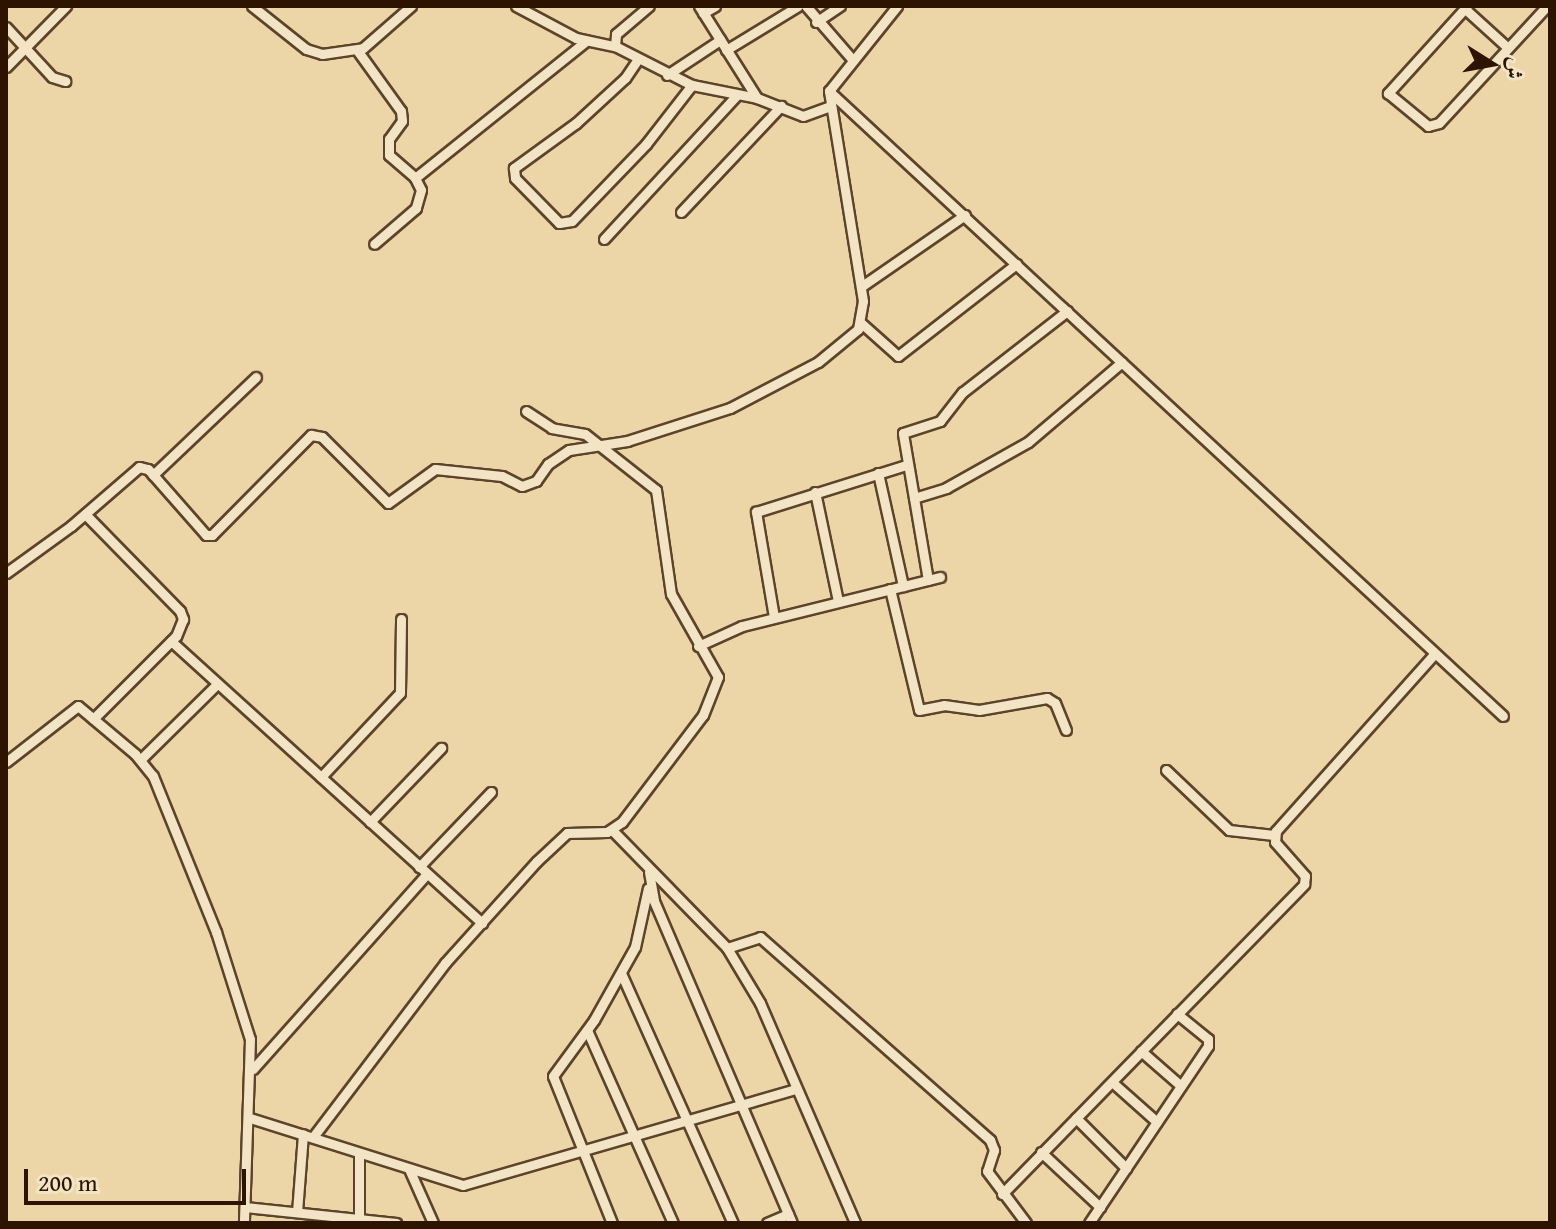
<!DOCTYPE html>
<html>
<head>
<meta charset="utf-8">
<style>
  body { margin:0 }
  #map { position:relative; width:1556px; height:1229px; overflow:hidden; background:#ecd5a6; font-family:"Gentium Book Plus",Amiri,serif }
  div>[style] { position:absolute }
  .roads { filter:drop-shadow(2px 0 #5c442a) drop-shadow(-2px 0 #5c442a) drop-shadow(0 2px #5c442a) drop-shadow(0 -2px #5c442a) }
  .minor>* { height:9px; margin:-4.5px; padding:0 4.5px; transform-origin:4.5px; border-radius:4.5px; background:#f3e4c5 }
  span { translate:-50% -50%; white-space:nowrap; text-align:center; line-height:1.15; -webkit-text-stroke:8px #f3e4c5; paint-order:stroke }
  .frame { position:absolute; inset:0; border:8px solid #2c1400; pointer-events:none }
  .north { position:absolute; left:1452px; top:24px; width:80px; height:80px; -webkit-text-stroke:6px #f3e4c5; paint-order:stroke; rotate:101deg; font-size:22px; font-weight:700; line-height:32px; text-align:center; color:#2c1400 }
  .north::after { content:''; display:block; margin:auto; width:28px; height:36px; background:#2c1400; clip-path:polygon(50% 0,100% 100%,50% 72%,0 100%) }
  .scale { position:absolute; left:24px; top:1169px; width:222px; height:36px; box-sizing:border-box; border:4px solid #2c1400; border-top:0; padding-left:10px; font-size:24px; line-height:28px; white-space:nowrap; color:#2c1400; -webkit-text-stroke:6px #f3e4c5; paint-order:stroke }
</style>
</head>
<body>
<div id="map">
  <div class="roads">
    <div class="minor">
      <div style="left:252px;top:6px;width:69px;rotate:38.5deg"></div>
      <div style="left:306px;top:49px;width:17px;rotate:17deg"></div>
      <div style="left:322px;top:54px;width:41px;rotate:-8.3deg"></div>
      <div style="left:363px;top:48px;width:64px;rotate:-41.2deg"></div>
      <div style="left:516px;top:6px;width:68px;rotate:28.1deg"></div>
      <div style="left:576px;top:38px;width:40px;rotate:12deg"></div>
      <div style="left:615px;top:46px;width:86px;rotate:26.9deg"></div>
      <div style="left:692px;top:85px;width:66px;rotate:11.3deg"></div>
      <div style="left:757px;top:98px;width:49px;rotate:21.4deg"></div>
      <div style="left:803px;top:116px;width:27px;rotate:-20deg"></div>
      <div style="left:699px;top:6px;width:109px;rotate:57.8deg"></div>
      <div style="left:806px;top:6px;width:69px;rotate:49.1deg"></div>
      <div style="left:1467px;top:6px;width:118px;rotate:132.2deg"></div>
      <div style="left:1388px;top:93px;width:52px;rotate:39.5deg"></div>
      <div style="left:1428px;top:126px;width:11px;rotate:-15deg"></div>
      <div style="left:1439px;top:123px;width:159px;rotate:-47.3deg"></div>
      <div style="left:1464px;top:8px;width:58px;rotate:42.2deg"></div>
      <div style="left:703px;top:13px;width:14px;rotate:-30deg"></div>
      <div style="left:816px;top:22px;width:29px;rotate:-34deg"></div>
      <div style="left:6px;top:27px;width:68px;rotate:47.4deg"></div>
      <div style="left:52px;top:77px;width:14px;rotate:17deg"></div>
      <div style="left:615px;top:46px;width:12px;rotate:-85deg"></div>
      <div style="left:616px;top:34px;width:43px;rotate:-40.3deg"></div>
      <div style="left:357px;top:50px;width:75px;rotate:54.2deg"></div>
      <div style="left:401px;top:111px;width:10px;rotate:84deg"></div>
      <div style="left:402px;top:121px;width:22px;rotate:126deg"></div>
      <div style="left:389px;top:139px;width:16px;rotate:90deg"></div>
      <div style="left:389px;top:155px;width:35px;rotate:41deg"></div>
      <div style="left:415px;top:178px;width:13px;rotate:63deg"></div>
      <div style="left:421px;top:190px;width:19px;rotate:106deg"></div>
      <div style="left:416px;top:208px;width:55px;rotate:139.4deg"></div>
      <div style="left:726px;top:50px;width:84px;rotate:-31.4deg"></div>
      <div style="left:638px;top:59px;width:23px;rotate:124deg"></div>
      <div style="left:625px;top:78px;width:67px;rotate:137.4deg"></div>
      <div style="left:576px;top:123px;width:77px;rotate:144deg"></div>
      <div style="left:514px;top:168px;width:10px;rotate:84deg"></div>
      <div style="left:515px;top:178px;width:63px;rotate:45.6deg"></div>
      <div style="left:559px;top:223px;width:13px;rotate:-9deg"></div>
      <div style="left:572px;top:221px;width:107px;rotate:-46.1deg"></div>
      <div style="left:646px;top:144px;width:75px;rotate:-52.1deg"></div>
      <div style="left:6px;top:67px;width:86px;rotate:-45.5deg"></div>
      <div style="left:667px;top:75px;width:64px;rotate:-33.4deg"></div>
      <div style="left:829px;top:91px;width:919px;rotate:42.84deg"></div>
      <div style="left:415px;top:178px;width:218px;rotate:-38.7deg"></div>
      <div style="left:681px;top:212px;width:146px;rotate:-46.7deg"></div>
      <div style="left:604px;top:239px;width:195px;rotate:-47.3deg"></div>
      <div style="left:862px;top:286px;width:125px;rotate:-34.6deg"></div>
      <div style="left:860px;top:322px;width:51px;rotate:41.8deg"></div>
      <div style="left:898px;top:356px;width:150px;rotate:-37.9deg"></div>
      <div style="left:878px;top:473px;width:116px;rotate:77.5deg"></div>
      <div style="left:153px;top:475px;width:142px;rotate:-43.6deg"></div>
      <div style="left:815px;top:492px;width:111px;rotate:78.1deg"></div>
      <div style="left:914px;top:498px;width:34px;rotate:-17deg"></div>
      <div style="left:946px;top:488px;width:94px;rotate:-29.3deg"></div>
      <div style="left:1028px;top:442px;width:123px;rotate:-40.4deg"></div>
      <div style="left:85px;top:514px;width:136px;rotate:45.6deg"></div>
      <div style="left:180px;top:611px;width:9px;rotate:69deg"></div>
      <div style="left:183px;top:619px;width:18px;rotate:112deg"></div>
      <div style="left:176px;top:636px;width:117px;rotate:135deg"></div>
      <div style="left:6px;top:573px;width:80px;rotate:-35.9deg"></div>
      <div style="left:71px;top:526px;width:90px;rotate:-40.9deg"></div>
      <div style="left:139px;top:467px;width:9px;rotate:13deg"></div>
      <div style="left:148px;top:469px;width:88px;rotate:48.7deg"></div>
      <div style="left:206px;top:535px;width:6px"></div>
      <div style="left:212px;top:535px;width:141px;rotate:-45.3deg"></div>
      <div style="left:311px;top:435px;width:11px;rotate:10deg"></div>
      <div style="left:322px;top:437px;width:93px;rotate:45deg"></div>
      <div style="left:388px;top:503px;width:58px;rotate:-35.9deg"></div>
      <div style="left:435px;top:469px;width:67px;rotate:6deg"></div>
      <div style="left:502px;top:476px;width:22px;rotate:27deg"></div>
      <div style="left:522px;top:486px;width:15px;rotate:-20deg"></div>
      <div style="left:536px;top:481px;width:21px;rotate:-55deg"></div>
      <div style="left:548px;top:464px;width:25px;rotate:-34deg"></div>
      <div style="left:569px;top:450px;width:59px;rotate:-8.8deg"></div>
      <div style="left:627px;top:441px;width:108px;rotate:-17.8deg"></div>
      <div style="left:730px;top:408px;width:99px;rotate:-27.6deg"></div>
      <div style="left:818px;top:362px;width:52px;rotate:-39.5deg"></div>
      <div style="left:858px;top:329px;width:28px;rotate:-80deg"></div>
      <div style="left:863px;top:301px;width:213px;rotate:-99.2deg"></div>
      <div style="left:829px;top:91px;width:109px;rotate:-51.3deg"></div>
      <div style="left:928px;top:580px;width:149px;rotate:-99.7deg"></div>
      <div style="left:903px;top:433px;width:39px;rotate:-18deg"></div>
      <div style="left:940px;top:421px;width:37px;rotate:-52deg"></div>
      <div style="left:963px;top:392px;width:132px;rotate:-37.9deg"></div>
      <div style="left:890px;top:589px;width:124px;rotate:76.5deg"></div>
      <div style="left:919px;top:710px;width:25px;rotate:-11deg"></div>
      <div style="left:944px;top:705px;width:35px;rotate:8deg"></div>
      <div style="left:979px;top:710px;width:69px;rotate:-10deg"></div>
      <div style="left:1047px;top:698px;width:9px;rotate:32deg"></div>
      <div style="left:1055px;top:703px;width:29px;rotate:68deg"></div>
      <div style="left:774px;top:617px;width:107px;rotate:-99.7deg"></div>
      <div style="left:756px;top:512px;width:157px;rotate:-17.4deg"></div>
      <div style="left:171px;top:641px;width:420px;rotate:42.2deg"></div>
      <div style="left:698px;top:646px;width:48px;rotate:-24.4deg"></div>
      <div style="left:742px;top:626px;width:204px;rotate:-13.9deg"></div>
      <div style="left:141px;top:759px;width:107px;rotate:-44.6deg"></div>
      <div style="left:6px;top:762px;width:91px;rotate:-37.9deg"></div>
      <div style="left:78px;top:706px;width:75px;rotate:40.1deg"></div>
      <div style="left:135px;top:754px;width:28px;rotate:51deg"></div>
      <div style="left:153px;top:776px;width:168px;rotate:68deg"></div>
      <div style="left:216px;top:932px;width:112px;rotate:72.4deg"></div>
      <div style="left:250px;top:1039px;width:184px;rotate:91.9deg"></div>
      <div style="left:1166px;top:770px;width:87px;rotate:43.6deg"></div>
      <div style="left:1229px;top:830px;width:45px;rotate:6.3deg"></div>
      <div style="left:321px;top:777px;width:115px;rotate:-46.8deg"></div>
      <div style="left:400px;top:693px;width:74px;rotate:-89.2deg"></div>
      <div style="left:370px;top:822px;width:103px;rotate:-46.2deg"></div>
      <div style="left:613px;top:831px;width:163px;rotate:45.7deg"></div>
      <div style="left:727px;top:948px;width:64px;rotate:59deg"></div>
      <div style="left:760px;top:1003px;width:240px;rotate:66.6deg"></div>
      <div style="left:419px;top:867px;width:104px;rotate:-46.2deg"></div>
      <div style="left:649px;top:872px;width:29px;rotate:80deg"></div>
      <div style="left:654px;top:901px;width:350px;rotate:66.8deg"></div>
      <div style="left:727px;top:948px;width:35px;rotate:-18deg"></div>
      <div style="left:760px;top:937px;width:307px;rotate:41.4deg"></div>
      <div style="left:990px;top:1140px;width:11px;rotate:68deg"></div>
      <div style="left:994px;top:1150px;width:22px;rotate:108deg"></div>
      <div style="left:987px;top:1171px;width:65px;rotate:53.1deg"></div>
      <div style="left:621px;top:973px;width:274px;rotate:65.9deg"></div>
      <div style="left:587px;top:1030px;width:211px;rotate:66deg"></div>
      <div style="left:1141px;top:1051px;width:53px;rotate:41.2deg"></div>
      <div style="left:253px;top:1069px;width:261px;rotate:-48.3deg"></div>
      <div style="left:1112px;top:1082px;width:60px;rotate:41.6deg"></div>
      <div style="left:250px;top:1118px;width:223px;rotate:17.5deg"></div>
      <div style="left:463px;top:1185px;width:347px;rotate:-16.1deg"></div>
      <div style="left:1076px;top:1118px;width:71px;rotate:45deg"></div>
      <div style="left:313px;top:1137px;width:218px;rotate:-52.8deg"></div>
      <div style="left:445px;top:963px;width:137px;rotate:-48deg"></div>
      <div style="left:537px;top:861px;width:41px;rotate:-43deg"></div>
      <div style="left:567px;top:833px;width:40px;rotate:-1.4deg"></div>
      <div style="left:607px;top:832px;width:18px;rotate:-34deg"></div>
      <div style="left:622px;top:822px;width:134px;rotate:-52.9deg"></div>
      <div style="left:703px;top:715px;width:41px;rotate:-68.5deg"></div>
      <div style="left:718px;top:677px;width:95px;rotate:-119.5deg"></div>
      <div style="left:671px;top:594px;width:105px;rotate:-98.2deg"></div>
      <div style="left:656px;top:490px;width:90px;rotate:-141.7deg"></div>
      <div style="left:585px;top:434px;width:34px;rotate:-170deg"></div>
      <div style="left:552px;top:428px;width:31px;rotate:-147deg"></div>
      <div style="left:1041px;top:1152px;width:81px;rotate:43deg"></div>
      <div style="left:359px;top:1153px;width:65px;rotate:90deg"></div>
      <div style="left:409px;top:1169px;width:59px;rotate:66deg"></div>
      <div style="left:1002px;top:1194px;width:433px;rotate:-45.7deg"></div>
      <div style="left:1304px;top:884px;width:8px;rotate:-83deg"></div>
      <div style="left:1305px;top:876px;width:45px;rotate:-131.4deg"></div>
      <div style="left:1275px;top:842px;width:11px;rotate:-85deg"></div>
      <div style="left:1276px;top:831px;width:237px;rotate:-48.2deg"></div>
      <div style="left:245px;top:1207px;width:152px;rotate:6deg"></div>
      <div style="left:297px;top:1212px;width:78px;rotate:-85.6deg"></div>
      <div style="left:612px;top:1223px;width:158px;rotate:-111.9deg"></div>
      <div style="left:553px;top:1076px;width:69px;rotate:-53.8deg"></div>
      <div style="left:594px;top:1020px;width:84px;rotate:-60.7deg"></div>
      <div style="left:635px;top:947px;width:60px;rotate:-77.6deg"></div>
      <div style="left:767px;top:1223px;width:23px;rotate:-23deg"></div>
      <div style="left:1089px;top:1223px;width:213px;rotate:-56.1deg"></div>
      <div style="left:1208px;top:1046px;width:7px;rotate:-90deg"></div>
      <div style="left:1208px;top:1039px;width:40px;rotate:-141deg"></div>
    </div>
  </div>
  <div class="frame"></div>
  <div class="north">ش</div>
  <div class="scale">200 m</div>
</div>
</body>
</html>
